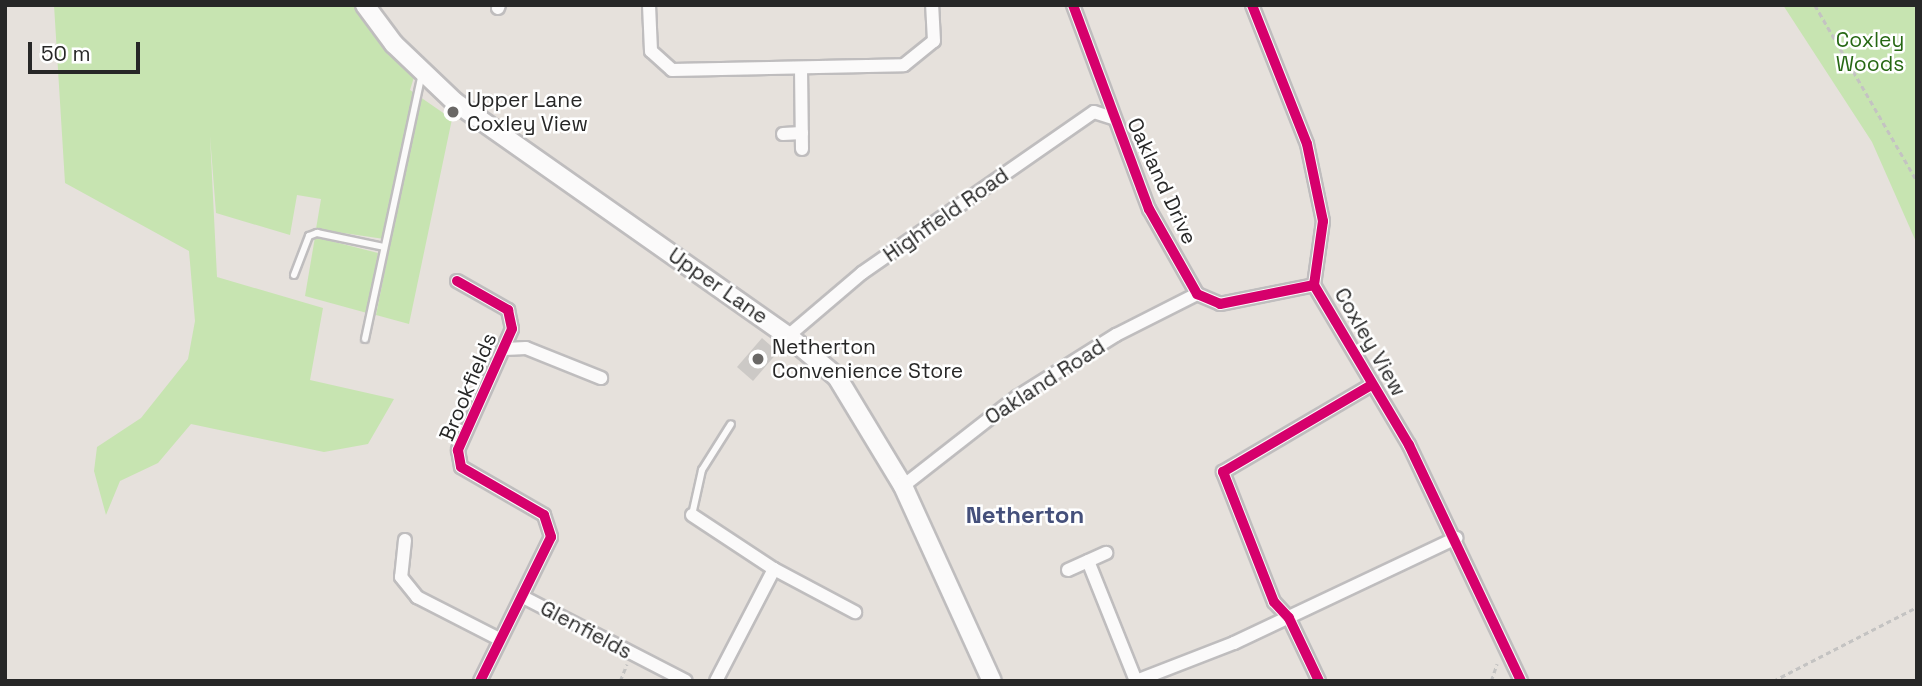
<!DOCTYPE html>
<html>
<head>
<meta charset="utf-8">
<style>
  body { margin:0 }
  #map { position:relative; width:1922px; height:686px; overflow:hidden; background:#e6e1dc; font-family:"Space Grotesk",sans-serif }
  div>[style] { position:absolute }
  .green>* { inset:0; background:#c7e4b1 }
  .building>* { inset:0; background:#ccc9c6 }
  .path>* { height:2.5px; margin-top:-1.25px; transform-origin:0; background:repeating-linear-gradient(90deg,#c4c3c2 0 5px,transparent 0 8.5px) }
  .roads { filter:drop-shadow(2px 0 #bfbdbe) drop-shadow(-2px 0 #bfbdbe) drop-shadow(0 2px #bfbdbe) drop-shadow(0 -2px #bfbdbe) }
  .lane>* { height:6px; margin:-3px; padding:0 3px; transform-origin:3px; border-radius:3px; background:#fbfafa }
  .street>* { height:12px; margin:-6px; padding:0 6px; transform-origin:6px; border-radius:6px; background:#fbfafa }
  .secondary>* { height:18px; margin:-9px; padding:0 9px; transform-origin:9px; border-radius:9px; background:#fbfafa }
  .cycleway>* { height:10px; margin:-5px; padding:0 5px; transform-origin:5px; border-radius:5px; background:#d6006c }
  .dots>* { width:19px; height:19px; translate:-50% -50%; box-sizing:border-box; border:4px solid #fff; border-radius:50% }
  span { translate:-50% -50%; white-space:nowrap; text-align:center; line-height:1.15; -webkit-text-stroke:5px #fff; paint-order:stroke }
  .park-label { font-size:21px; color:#276814 }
  .poi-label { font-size:21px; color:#272727 }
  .left { translate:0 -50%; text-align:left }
  .street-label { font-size:21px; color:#272727 }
  .quarter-label { font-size:24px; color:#45507b; font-weight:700 }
  .frame { position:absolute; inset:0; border:7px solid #272727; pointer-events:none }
  .scale { position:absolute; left:28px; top:42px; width:112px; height:32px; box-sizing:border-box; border:4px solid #272727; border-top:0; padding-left:9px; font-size:21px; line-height:24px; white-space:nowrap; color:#272727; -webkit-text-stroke:5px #fff; paint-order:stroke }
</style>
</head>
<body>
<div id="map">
  <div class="green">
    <div style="clip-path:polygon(54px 5px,357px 5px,376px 35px,415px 74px,410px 90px,452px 119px,409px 324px,376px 315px,391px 240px,316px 229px,321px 199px,297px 195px,290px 235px,216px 213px,210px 136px,217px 277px,323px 308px,310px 380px,394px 399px,368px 444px,324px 452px,191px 424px,158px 463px,120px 481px,106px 515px,94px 471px,97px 447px,141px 418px,188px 359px,195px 321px,189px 251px,65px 183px)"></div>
    <div style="clip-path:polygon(1783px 5px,1917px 5px,1917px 244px,1872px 142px)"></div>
    <div style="clip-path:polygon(315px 237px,378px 253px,367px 313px,305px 296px)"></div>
  </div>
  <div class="building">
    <div style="clip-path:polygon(762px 338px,778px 352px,753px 381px,737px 367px)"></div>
  </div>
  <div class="path">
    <div style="left:1815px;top:5px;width:203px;rotate:59.9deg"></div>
    <div style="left:620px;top:681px;width:18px;rotate:-68deg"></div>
    <div style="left:1491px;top:681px;width:18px;rotate:-71deg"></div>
    <div style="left:1773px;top:681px;width:162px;rotate:-27.2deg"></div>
  </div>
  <div class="roads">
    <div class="lane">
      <div style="left:294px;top:275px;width:42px;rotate:-69deg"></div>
      <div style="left:309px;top:236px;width:9px;rotate:-21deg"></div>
      <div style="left:317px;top:233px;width:68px;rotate:11.8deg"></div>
      <div style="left:365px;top:339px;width:272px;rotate:-77.9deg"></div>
      <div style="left:692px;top:515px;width:46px;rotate:-77.5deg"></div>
      <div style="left:702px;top:470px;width:54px;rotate:-57.8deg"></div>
    </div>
    <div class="street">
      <div style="left:649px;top:5px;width:46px;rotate:87.5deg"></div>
      <div style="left:651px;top:51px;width:28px;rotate:42deg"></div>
      <div style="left:672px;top:70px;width:232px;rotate:-1.2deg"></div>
      <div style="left:904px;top:65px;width:38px;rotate:-39deg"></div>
      <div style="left:934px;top:41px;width:36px;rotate:-93deg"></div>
      <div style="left:1073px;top:5px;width:218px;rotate:69.6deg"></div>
      <div style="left:1149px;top:209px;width:98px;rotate:60.5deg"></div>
      <div style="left:1197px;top:294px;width:25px;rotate:23deg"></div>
      <div style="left:1220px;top:304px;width:96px;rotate:-11.4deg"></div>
      <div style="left:1252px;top:5px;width:149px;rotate:68.4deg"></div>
      <div style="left:1307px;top:144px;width:79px;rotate:78.3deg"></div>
      <div style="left:1323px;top:221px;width:65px;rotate:98deg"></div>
      <div style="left:1314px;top:285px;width:186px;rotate:59.3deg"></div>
      <div style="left:1409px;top:445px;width:261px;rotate:64.6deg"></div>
      <div style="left:498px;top:8px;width:3px;rotate:-72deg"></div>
      <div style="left:801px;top:68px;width:81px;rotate:89.3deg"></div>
      <div style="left:783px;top:134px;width:19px;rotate:-3deg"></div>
      <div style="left:457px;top:281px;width:59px;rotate:29.6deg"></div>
      <div style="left:508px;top:310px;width:19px;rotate:78deg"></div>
      <div style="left:512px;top:329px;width:133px;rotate:114.1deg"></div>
      <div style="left:458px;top:450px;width:17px;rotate:80deg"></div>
      <div style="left:461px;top:467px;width:96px;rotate:30deg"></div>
      <div style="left:544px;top:515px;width:23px;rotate:72deg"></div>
      <div style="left:551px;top:537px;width:161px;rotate:116.2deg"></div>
      <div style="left:788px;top:336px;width:97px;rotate:-40.4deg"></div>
      <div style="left:862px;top:273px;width:282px;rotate:-34.8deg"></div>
      <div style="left:1094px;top:112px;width:19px;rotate:18deg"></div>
      <div style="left:505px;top:349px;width:21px;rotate:-3deg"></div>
      <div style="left:526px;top:348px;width:81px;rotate:21.8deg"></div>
      <div style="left:903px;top:486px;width:145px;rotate:-38deg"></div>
      <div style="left:1017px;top:397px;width:117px;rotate:-32.1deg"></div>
      <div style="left:1116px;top:335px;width:91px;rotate:-26.8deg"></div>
      <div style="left:692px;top:515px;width:98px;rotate:33.4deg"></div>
      <div style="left:405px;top:540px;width:37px;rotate:96deg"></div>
      <div style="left:401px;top:577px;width:26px;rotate:51deg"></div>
      <div style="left:417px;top:597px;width:92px;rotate:27.1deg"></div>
      <div style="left:1088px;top:561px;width:129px;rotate:68.2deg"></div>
      <div style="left:1068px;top:570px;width:42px;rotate:-24.1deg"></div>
      <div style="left:523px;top:597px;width:183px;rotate:27.3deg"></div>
      <div style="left:716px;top:681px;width:126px;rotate:-62.6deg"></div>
      <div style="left:774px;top:569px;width:92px;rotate:28deg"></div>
      <div style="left:1136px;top:681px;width:105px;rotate:-21.2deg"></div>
      <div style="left:1234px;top:643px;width:246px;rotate:-25.3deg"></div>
      <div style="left:1319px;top:681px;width:70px;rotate:-115.5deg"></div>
      <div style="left:1289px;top:618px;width:22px;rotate:-133deg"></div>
      <div style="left:1274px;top:602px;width:140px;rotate:-111.4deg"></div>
      <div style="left:1223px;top:472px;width:172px;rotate:-30.4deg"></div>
    </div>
    <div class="secondary">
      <div style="left:365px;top:5px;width:49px;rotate:53.4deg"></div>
      <div style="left:394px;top:44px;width:84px;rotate:43.6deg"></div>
      <div style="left:455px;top:102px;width:407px;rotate:35.1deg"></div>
      <div style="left:788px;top:336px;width:64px;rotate:39.9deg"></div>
      <div style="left:837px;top:377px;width:127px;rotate:58.8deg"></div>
      <div style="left:903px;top:486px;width:214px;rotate:65.5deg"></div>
    </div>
  </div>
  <div class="cycleway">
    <div style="left:1073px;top:5px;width:218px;rotate:69.6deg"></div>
    <div style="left:1149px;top:209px;width:98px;rotate:60.5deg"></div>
    <div style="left:1197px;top:294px;width:25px;rotate:23deg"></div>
    <div style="left:1220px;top:304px;width:96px;rotate:-11.4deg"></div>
    <div style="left:1252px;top:5px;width:149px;rotate:68.4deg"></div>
    <div style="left:1307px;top:144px;width:79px;rotate:78.3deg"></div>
    <div style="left:1323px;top:221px;width:65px;rotate:98deg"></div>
    <div style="left:1314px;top:285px;width:186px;rotate:59.3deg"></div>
    <div style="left:1409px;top:445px;width:261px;rotate:64.6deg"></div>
    <div style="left:457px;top:281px;width:59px;rotate:29.6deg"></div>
    <div style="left:508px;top:310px;width:19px;rotate:78deg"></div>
    <div style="left:512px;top:329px;width:133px;rotate:114.1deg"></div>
    <div style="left:458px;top:450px;width:17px;rotate:80deg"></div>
    <div style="left:461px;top:467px;width:96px;rotate:30deg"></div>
    <div style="left:544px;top:515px;width:23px;rotate:72deg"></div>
    <div style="left:551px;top:537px;width:161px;rotate:116.2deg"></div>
    <div style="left:1319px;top:681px;width:70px;rotate:-115.5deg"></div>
    <div style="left:1289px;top:618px;width:22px;rotate:-133deg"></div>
    <div style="left:1274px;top:602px;width:140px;rotate:-111.4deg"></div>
    <div style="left:1223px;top:472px;width:172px;rotate:-30.4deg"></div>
  </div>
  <div class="dots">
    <div style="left:453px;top:112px;background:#6a6866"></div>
    <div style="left:758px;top:359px;background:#6a6866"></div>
  </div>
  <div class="park-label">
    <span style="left:1870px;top:52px">Coxley<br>Woods</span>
  </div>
  <div class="poi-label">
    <span class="left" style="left:467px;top:112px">Upper Lane<br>Coxley View</span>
    <span class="left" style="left:772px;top:359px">Netherton<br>Convenience Store</span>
  </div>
  <div class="street-label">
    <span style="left:1162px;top:181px;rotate:65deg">Oakland Drive</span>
    <span style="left:946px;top:215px;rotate:-35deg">Highfield Road</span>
    <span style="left:718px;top:286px;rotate:35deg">Upper Lane</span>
    <span style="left:1370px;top:342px;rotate:60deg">Coxley View</span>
    <span style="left:1045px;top:382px;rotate:-33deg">Oakland Road</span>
    <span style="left:468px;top:387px;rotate:-67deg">Brookfields</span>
    <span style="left:586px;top:630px;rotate:28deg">Glenfields</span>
  </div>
  <div class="quarter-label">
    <span style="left:1025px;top:515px">Netherton</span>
  </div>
  <div class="frame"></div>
  <div class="scale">50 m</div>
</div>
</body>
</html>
